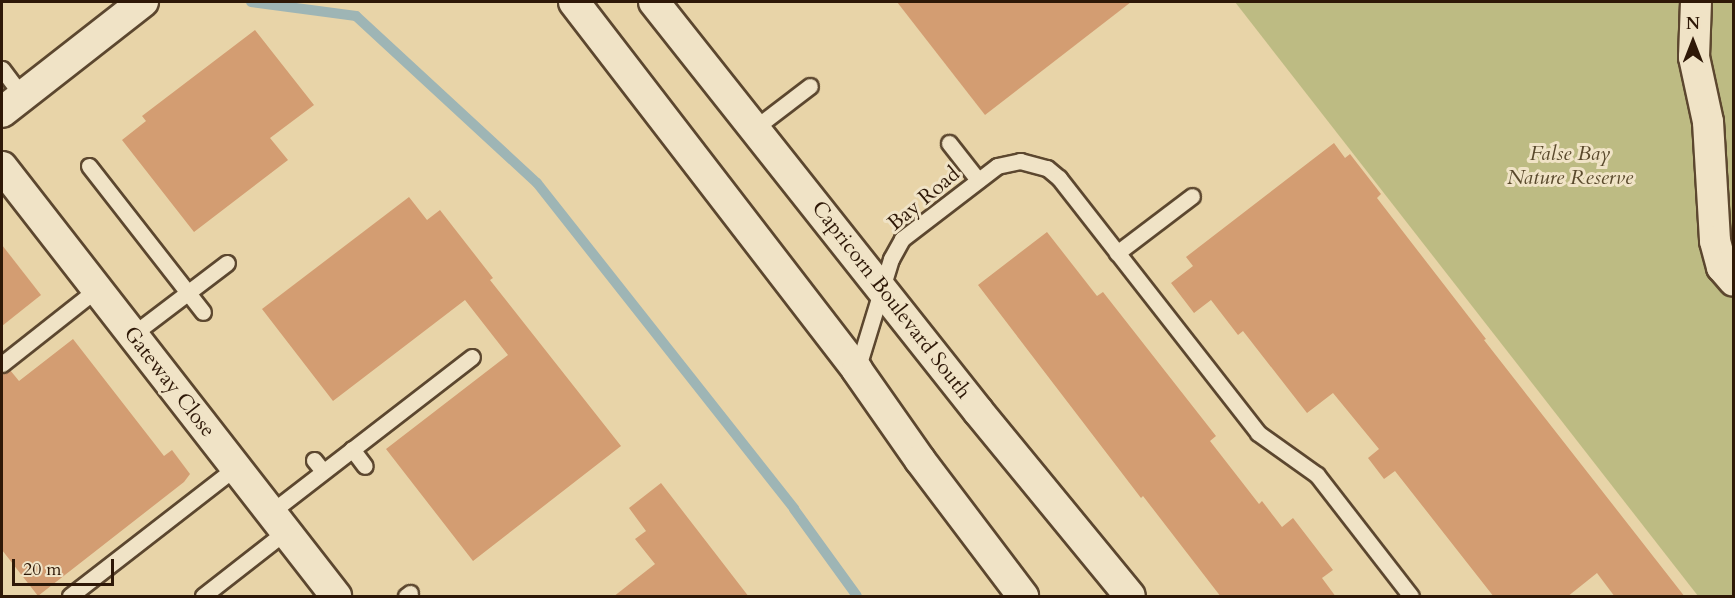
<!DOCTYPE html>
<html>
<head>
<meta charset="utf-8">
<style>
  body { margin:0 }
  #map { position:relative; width:1735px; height:598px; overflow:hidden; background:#e8d4a8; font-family:Cardo,serif }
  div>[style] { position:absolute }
  .green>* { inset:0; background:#bdbb83 }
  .stream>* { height:10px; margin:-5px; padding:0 5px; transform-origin:5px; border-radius:5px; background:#9eb5b5 }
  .building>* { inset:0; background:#d39d72 }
  .roads { filter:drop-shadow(2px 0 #5c472f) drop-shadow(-2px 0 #5c472f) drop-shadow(0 2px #5c472f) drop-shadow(0 -2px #5c472f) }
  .lane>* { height:15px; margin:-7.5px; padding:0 7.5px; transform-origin:7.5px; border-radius:7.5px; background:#f0e3c6 }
  .street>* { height:30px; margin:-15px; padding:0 15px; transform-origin:15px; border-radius:15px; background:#f0e3c6 }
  span { translate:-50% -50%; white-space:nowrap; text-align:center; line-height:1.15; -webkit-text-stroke:6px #f0e3c6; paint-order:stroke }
  .park-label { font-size:21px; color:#59492c; font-style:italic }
  .street-label { font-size:21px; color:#2e1807 }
  .frame { position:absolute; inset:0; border:3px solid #2e1807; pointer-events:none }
  .north { position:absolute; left:1663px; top:12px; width:60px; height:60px; -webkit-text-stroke:4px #f0e3c6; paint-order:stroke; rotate:0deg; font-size:16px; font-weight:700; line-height:24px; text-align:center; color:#2e1807 }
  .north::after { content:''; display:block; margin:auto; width:21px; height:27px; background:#2e1807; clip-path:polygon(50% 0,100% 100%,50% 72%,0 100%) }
  .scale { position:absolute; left:12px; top:559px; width:102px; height:27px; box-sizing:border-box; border:3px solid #2e1807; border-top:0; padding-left:8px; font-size:18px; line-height:21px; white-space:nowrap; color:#2e1807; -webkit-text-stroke:4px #f0e3c6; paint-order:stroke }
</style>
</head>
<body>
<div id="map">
  <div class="green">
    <div style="clip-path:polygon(1235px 2px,1733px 2px,1733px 596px,1698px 596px)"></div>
  </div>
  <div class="stream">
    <div style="left:251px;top:2px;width:106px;rotate:7.6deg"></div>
    <div style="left:356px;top:16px;width:246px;rotate:42.7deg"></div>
    <div style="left:537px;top:183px;width:415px;rotate:51.7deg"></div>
    <div style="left:794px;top:509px;width:107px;rotate:54.1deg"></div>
  </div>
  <div class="building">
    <div style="clip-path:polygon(897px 2px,1131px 2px,985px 115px)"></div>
    <div style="clip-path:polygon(255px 30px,314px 105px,270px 138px,288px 160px,194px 232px,122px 140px,146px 121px,142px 116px)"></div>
    <div style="clip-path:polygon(1334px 143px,1345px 158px,1350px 154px,1381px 194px,1377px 198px,1486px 339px,1484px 340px,1685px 597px,1615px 597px,1597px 573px,1567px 597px,1494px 597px,1395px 471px,1384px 479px,1368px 458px,1379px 449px,1333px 393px,1307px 413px,1243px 331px,1238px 335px,1211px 300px,1194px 313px,1171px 283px,1193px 266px,1186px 257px)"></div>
    <div style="clip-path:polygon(409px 197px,427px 220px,440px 210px,493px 278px,490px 280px,621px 446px,473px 561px,386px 449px,508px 355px,465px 300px,333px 401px,262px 309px)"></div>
    <div style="clip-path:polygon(1047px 232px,1097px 296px,1103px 292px,1216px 436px,1210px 441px,1259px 504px,1262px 501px,1282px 527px,1293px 518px,1333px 570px,1322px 578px,1336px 597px,1221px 597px,1143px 496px,1141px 498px,978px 285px)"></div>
    <div style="clip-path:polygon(2px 245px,41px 295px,2px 326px)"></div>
    <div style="clip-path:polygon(73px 339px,164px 456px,172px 450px,190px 474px,184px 482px,38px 596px,2px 550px,2px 374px,10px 370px,19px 381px)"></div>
    <div style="clip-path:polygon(661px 483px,749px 597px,613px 597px,655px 564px,635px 539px,646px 531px,629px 508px)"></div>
  </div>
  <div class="roads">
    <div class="lane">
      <div style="left:2px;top:69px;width:34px;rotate:53deg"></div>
      <div style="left:755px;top:128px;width:69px;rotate:-37.4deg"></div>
      <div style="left:949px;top:143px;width:47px;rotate:51.9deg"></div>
      <div style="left:89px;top:166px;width:185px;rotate:52deg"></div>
      <div style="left:1117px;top:253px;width:94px;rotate:-37.2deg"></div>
      <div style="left:132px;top:335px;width:119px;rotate:-37.2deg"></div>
      <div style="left:2px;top:364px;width:121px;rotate:-38.3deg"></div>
      <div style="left:857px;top:370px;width:116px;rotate:-73deg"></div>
      <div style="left:891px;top:259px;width:23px;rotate:-61deg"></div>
      <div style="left:902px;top:239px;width:120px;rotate:-37.5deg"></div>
      <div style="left:997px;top:166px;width:24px;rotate:-12deg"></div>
      <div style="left:1020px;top:161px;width:28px;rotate:15deg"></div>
      <div style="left:1047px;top:168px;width:16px;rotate:40deg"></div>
      <div style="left:1059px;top:178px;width:323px;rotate:52deg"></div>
      <div style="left:1258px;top:433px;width:72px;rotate:35.4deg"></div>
      <div style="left:1317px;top:475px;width:153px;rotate:52.2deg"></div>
      <div style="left:352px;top:449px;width:21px;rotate:53deg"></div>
      <div style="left:314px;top:460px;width:14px;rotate:51deg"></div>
      <div style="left:270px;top:513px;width:255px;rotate:-37.7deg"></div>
      <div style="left:70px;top:596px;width:209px;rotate:-37.8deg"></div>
      <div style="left:203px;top:596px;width:104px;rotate:-38deg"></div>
      <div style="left:406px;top:596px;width:5px;rotate:-37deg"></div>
    </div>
    <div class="street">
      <div style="left:574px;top:2px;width:464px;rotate:52.4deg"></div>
      <div style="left:857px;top:370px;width:110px;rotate:55deg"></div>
      <div style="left:920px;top:460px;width:171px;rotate:52.9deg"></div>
      <div style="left:654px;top:2px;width:522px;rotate:51.61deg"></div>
      <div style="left:978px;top:411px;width:239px;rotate:50.6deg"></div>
      <div style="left:1696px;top:2px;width:55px;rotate:92.1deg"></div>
      <div style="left:1694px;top:57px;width:66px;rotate:77.8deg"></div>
      <div style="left:1708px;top:122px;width:119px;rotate:86.6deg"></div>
      <div style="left:1715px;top:241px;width:27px;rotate:75deg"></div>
      <div style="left:1722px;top:267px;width:18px;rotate:49deg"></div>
      <div style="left:2px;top:112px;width:179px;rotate:-38deg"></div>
      <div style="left:2px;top:167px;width:544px;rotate:52.1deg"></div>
    </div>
  </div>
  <div class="park-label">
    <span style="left:1570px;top:166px">False Bay<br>Nature Reserve</span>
  </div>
  <div class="street-label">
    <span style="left:924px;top:199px;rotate:-40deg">Bay Road</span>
    <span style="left:891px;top:300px;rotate:52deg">Capricorn Boulevard South</span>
    <span style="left:169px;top:382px;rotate:52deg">Gateway Close</span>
  </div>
  <div class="frame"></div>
  <div class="north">N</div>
  <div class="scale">20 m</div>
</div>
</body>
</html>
